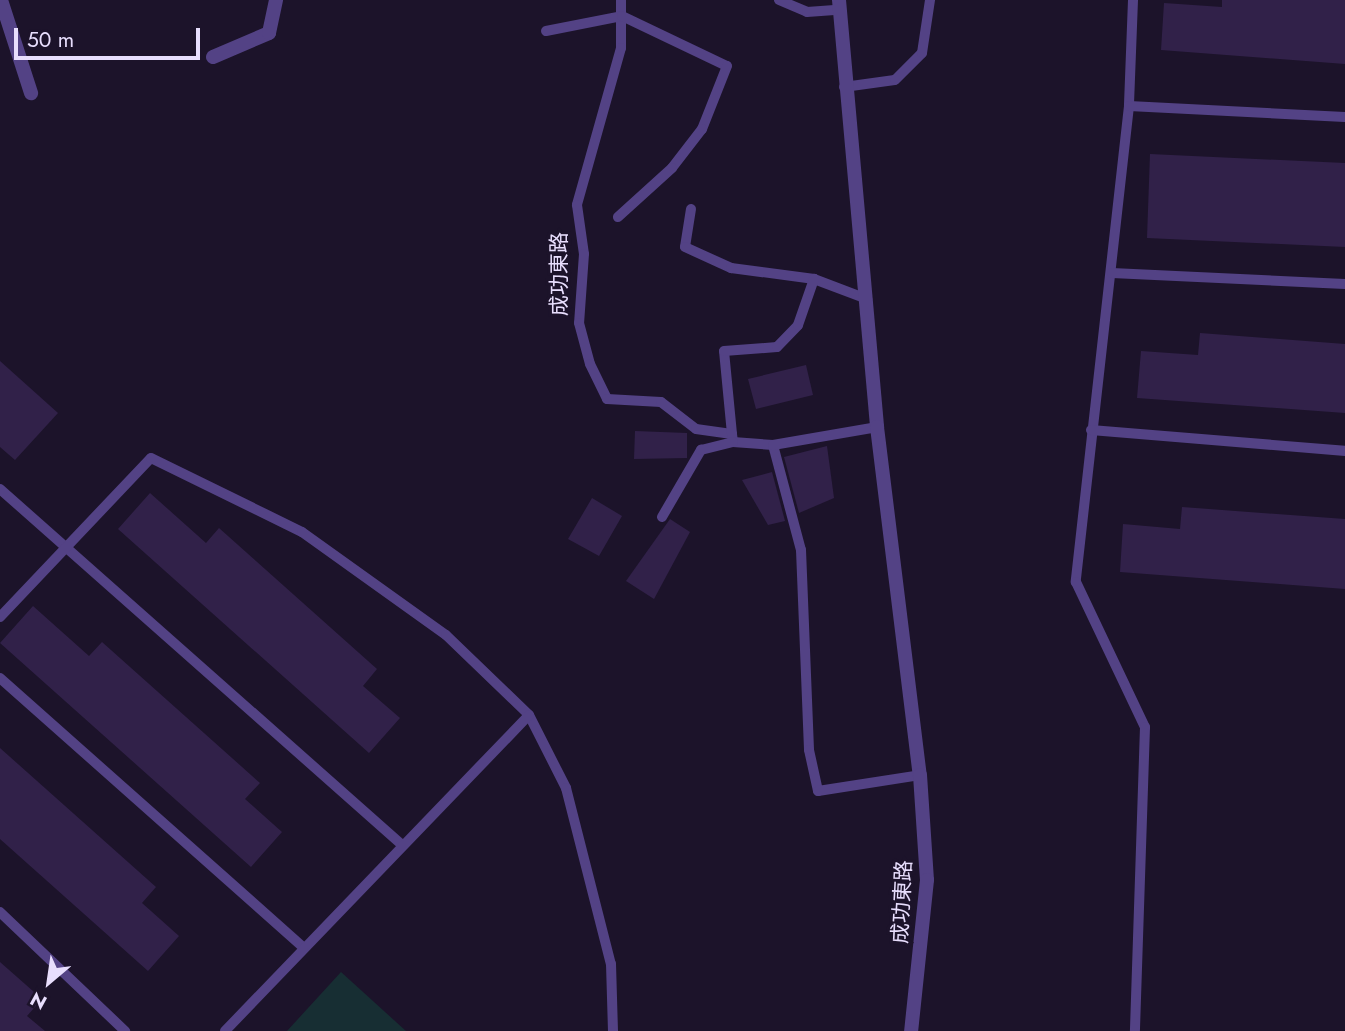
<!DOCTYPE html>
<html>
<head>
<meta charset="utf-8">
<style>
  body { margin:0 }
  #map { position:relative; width:1345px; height:1031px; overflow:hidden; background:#1c132a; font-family:Jost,"Noto Sans TC",sans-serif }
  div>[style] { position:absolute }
  .green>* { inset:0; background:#172e33 }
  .building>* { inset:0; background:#312149 }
  .service>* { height:10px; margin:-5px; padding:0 5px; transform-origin:5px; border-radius:5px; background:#534285 }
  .minor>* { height:14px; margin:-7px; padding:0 7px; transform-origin:7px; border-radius:7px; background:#534285 }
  span { translate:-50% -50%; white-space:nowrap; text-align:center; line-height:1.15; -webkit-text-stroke:6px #1c132a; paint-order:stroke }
  .street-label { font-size:21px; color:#e8defd }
  .north { position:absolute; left:14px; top:947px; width:70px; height:70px; -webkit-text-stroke:5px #1c132a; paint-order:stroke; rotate:209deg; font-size:19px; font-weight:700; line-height:28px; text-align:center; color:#e8defd }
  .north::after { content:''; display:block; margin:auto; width:24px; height:32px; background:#e8defd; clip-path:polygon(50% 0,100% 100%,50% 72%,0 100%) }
  .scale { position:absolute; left:14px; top:28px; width:186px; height:32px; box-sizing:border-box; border:4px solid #e8defd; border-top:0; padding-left:9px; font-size:21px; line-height:24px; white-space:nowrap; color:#e8defd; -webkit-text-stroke:5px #1c132a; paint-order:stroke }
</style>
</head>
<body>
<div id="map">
  <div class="green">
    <div style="clip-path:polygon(341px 972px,406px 1031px,287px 1031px)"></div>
  </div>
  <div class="building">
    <div style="clip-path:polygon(1222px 0,1345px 0,1345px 64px,1161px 50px,1164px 3px,1222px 7px)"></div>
    <div style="clip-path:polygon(1150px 154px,1345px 163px,1345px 247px,1147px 238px)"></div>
    <div style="clip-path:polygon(1200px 333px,1345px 344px,1345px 413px,1137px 398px,1141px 351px,1198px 355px)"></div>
    <div style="clip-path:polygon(0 361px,58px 413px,15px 460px,0 447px)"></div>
    <div style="clip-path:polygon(806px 365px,813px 395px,756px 409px,748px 379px)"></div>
    <div style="clip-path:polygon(635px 431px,687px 433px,687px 458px,634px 459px)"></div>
    <div style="clip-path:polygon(827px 446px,834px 498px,799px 513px,784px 457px)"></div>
    <div style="clip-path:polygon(772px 472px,785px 521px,768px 525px,742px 480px)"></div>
    <div style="clip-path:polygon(150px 493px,206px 543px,219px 528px,377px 669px,363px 686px,400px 718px,369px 753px,118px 529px)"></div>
    <div style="clip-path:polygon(592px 498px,622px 516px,599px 556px,568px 539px)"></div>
    <div style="clip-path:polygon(1182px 507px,1345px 519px,1345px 589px,1120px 572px,1123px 524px,1180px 529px)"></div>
    <div style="clip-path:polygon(670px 519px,690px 532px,654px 599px,626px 581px)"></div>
    <div style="clip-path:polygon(33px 606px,89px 656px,102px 642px,260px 783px,245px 799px,282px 832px,251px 867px,0 643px)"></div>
    <div style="clip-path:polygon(0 748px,156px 887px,142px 903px,179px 936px,148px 971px,0 839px)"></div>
    <div style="clip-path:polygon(0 962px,42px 999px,27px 1016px,45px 1031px,0 1031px)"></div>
  </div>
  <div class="service">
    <div style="left:621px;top:0;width:48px;rotate:90deg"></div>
    <div style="left:621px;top:48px;width:163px;rotate:105.7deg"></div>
    <div style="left:577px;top:205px;width:49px;rotate:81.9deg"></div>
    <div style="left:584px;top:254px;width:69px;rotate:94.1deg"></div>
    <div style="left:579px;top:323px;width:42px;rotate:75deg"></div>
    <div style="left:590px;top:364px;width:39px;rotate:64deg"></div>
    <div style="left:607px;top:399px;width:54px;rotate:3.2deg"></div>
    <div style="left:661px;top:402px;width:44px;rotate:37.6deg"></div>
    <div style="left:696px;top:429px;width:36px;rotate:8deg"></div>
    <div style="left:732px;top:434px;width:8px;rotate:83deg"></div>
    <div style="left:733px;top:442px;width:40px;rotate:4.3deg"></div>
    <div style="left:773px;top:445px;width:109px;rotate:75.1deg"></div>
    <div style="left:801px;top:550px;width:200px;rotate:87.7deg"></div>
    <div style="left:809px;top:750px;width:42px;rotate:77.6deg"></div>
    <div style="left:818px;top:791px;width:103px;rotate:-8.9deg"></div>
    <div style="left:779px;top:0;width:30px;rotate:23deg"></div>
    <div style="left:807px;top:12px;width:31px;rotate:-4deg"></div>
    <div style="left:1133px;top:0;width:106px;rotate:92.2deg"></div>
    <div style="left:1129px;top:106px;width:479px;rotate:96.4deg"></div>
    <div style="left:1076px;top:582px;width:161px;rotate:64.6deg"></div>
    <div style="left:1145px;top:727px;width:304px;rotate:91.9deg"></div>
    <div style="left:546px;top:31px;width:77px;rotate:-11.2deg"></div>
    <div style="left:622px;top:16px;width:116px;rotate:25.5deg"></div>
    <div style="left:727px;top:66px;width:68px;rotate:111.6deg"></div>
    <div style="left:702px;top:129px;width:49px;rotate:127.6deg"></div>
    <div style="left:672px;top:168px;width:73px;rotate:137.8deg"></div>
    <div style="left:844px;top:87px;width:51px;rotate:-7.8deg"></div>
    <div style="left:895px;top:80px;width:38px;rotate:-45deg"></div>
    <div style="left:922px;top:53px;width:54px;rotate:-81.4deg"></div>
    <div style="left:1129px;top:106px;width:216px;rotate:2.9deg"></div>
    <div style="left:691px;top:209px;width:38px;rotate:99deg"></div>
    <div style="left:685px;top:247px;width:51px;rotate:24.5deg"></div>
    <div style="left:731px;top:268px;width:84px;rotate:7.5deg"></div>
    <div style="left:814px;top:279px;width:57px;rotate:20.7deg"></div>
    <div style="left:1112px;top:273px;width:233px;rotate:2.7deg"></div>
    <div style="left:1091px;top:430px;width:255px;rotate:4.7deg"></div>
    <div style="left:732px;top:434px;width:83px;rotate:-95.5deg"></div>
    <div style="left:724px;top:351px;width:53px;rotate:-4.3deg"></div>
    <div style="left:777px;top:347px;width:30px;rotate:-46deg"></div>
    <div style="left:798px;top:325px;width:49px;rotate:-70.8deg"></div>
    <div style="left:773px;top:445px;width:106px;rotate:-9.8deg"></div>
    <div style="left:0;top:489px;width:534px;rotate:41.51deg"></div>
    <div style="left:662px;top:517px;width:78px;rotate:-59.8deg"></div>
    <div style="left:701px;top:450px;width:33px;rotate:-14deg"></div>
    <div style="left:0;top:617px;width:219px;rotate:-46.5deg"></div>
    <div style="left:151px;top:458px;width:168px;rotate:26.1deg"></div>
    <div style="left:302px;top:532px;width:177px;rotate:35.6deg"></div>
    <div style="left:446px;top:635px;width:115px;rotate:43.9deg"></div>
    <div style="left:529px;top:715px;width:82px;rotate:63.1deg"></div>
    <div style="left:566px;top:788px;width:182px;rotate:75.7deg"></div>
    <div style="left:611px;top:964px;width:67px;rotate:88.3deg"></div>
    <div style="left:0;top:678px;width:402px;rotate:41.6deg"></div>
    <div style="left:0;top:912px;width:173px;rotate:43.6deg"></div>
    <div style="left:225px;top:1031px;width:438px;rotate:-46.1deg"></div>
  </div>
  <div class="minor">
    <div style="left:1px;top:0;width:98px;rotate:72.1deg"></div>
    <div style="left:839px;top:0;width:429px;rotate:84.9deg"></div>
    <div style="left:877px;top:427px;width:351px;rotate:83deg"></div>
    <div style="left:920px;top:775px;width:105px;rotate:86.2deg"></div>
    <div style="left:927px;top:880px;width:152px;rotate:96deg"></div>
    <div style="left:213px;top:57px;width:61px;rotate:-23.2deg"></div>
    <div style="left:269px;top:33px;width:34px;rotate:-78deg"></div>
  </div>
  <div class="street-label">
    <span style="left:559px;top:274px;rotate:-90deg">成功東路</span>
    <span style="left:902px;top:902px;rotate:-87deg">成功東路</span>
  </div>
  <div class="north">N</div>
  <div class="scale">50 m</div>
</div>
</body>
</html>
